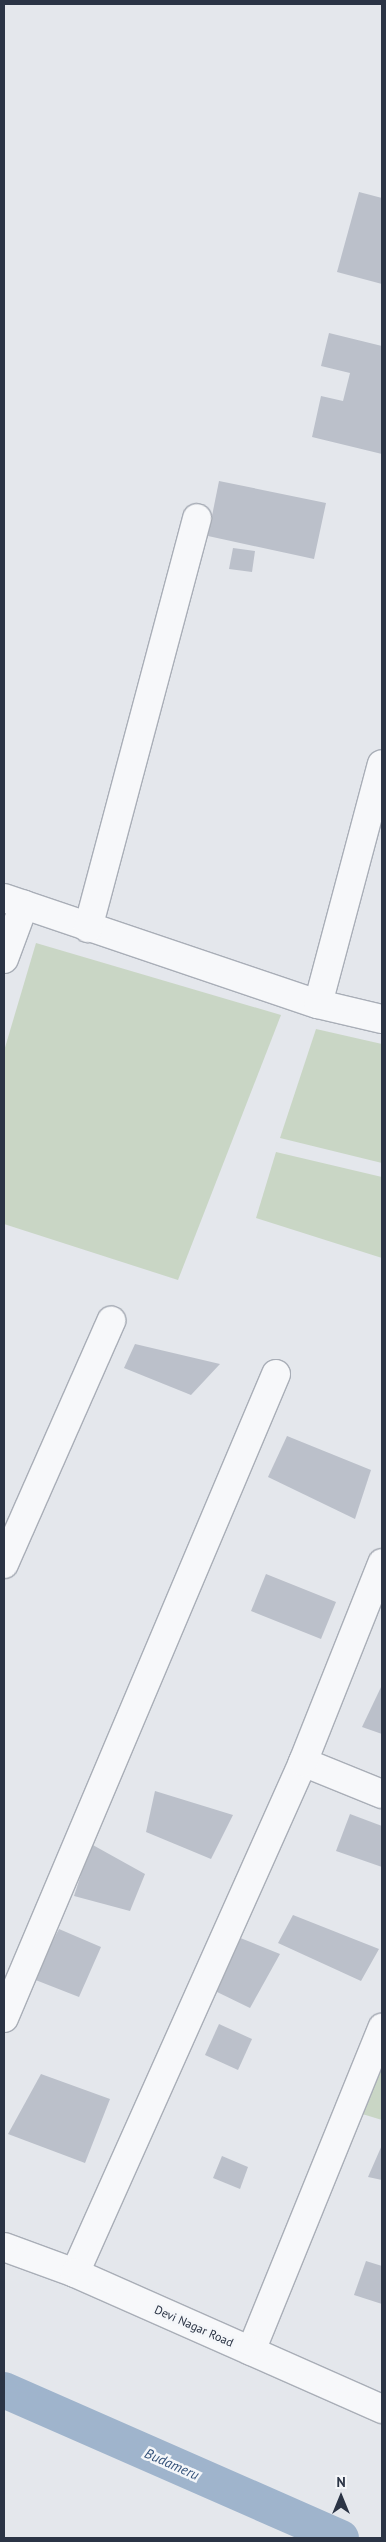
<!DOCTYPE html>
<html>
<head>
<meta charset="utf-8">
<style>
  body { margin:0 }
  #map { position:relative; width:386px; height:2542px; overflow:hidden; background:#e4e7ec; font-family:"PT Sans",sans-serif }
  div>[style] { position:absolute }
  .green>* { inset:0; background:#c9d6c5 }
  .canal>* { height:36px; margin:-18px; padding:0 18px; transform-origin:18px; border-radius:18px; background:#9fb4cc }
  .building>* { inset:0; background:#bbc0ca }
  .roads { filter:drop-shadow(1px 0 #a9aeb7) drop-shadow(-1px 0 #a9aeb7) drop-shadow(0 1px #a9aeb7) drop-shadow(0 -1px #a9aeb7) }
  .minor>* { height:28px; margin:-14px; padding:0 14px; transform-origin:14px; border-radius:14px; background:#f7f8fa }
  .tertiary>* { height:28px; margin:-14px; padding:0 14px; transform-origin:14px; border-radius:14px; background:#f7f8fa }
  span { translate:-50% -50%; white-space:nowrap; text-align:center; line-height:1.15; -webkit-text-stroke:5px #f4f6f9; paint-order:stroke }
  .street-label { font-size:12px; color:#2b3445 }
  .water-label { font-size:14px; color:#34527a; font-style:italic }
  .frame { position:absolute; inset:0; border:5px solid #2b3445; pointer-events:none }
  .north { position:absolute; left:316px; top:2472px; width:50px; height:50px; -webkit-text-stroke:4px #f4f6f9; paint-order:stroke; rotate:0deg; font-size:14px; font-weight:700; line-height:20px; text-align:center; color:#2b3445 }
  .north::after { content:''; display:block; margin:auto; width:18px; height:22px; background:#2b3445; clip-path:polygon(50% 0,100% 100%,50% 72%,0 100%) }
</style>
</head>
<body>
<div id="map">
  <div class="green">
    <div style="clip-path:polygon(36px 943px,281px 1015px,178px 1280px,4px 1224px,4px 1051px)"></div>
    <div style="clip-path:polygon(316px 1029px,382px 1044px,382px 1163px,280px 1138px)"></div>
    <div style="clip-path:polygon(276px 1152px,382px 1177px,382px 1258px,256px 1218px)"></div>
    <div style="clip-path:polygon(382px 2056px,382px 2120px,359px 2113px)"></div>
  </div>
  <div class="canal">
    <div style="left:4px;top:2390px;width:368px;rotate:23.7deg"></div>
  </div>
  <div class="building">
    <div style="clip-path:polygon(359px 192px,382px 198px,382px 284px,337px 272px)"></div>
    <div style="clip-path:polygon(329px 333px,382px 346px,382px 454px,312px 437px,321px 396px,343px 401px,350px 373px,321px 366px)"></div>
    <div style="clip-path:polygon(219px 481px,326px 503px,314px 559px,208px 536px)"></div>
    <div style="clip-path:polygon(233px 548px,255px 551px,252px 572px,229px 569px)"></div>
    <div style="clip-path:polygon(135px 1344px,220px 1364px,191px 1395px,124px 1368px)"></div>
    <div style="clip-path:polygon(287px 1436px,371px 1470px,355px 1519px,268px 1477px)"></div>
    <div style="clip-path:polygon(266px 1574px,336px 1602px,321px 1639px,251px 1611px)"></div>
    <div style="clip-path:polygon(382px 1685px,382px 1734px,362px 1727px)"></div>
    <div style="clip-path:polygon(155px 1791px,233px 1815px,211px 1859px,146px 1832px)"></div>
    <div style="clip-path:polygon(350px 1814px,382px 1826px,382px 1867px,336px 1851px)"></div>
    <div style="clip-path:polygon(91px 1844px,145px 1874px,130px 1911px,74px 1896px)"></div>
    <div style="clip-path:polygon(293px 1915px,379px 1949px,361px 1981px,278px 1943px)"></div>
    <div style="clip-path:polygon(59px 1929px,101px 1947px,79px 1997px,33px 1979px)"></div>
    <div style="clip-path:polygon(238px 1937px,280px 1954px,250px 2008px,215px 1991px)"></div>
    <div style="clip-path:polygon(219px 2024px,252px 2039px,238px 2070px,205px 2055px)"></div>
    <div style="clip-path:polygon(41px 2074px,110px 2099px,85px 2163px,8px 2134px)"></div>
    <div style="clip-path:polygon(382px 2145px,382px 2180px,368px 2177px)"></div>
    <div style="clip-path:polygon(222px 2156px,248px 2167px,240px 2189px,213px 2178px)"></div>
    <div style="clip-path:polygon(366px 2261px,382px 2266px,382px 2304px,354px 2295px)"></div>
  </div>
  <div class="roads">
    <div class="minor">
      <div style="left:4px;top:898px;width:331px;rotate:18.7deg"></div>
      <div style="left:318px;top:1004px;width:66px;rotate:13.2deg"></div>
      <div style="left:88px;top:928px;width:424px;rotate:-75.1deg"></div>
      <div style="left:4px;top:959px;width:58px;rotate:-69.7deg"></div>
      <div style="left:318px;top:1004px;width:248px;rotate:-75.1deg"></div>
      <div style="left:4px;top:1564px;width:266px;rotate:-66.2deg"></div>
      <div style="left:303px;top:1762px;width:85px;rotate:22.1deg"></div>
      <div style="left:4px;top:2018px;width:699px;rotate:-67.1deg"></div>
      <div style="left:75px;top:2273px;width:560px;rotate:-65.95deg"></div>
      <div style="left:303px;top:1762px;width:214px;rotate:-68.3deg"></div>
      <div style="left:251px;top:2351px;width:349px;rotate:-67.9deg"></div>
    </div>
    <div class="tertiary">
      <div style="left:4px;top:2247px;width:76px;rotate:20.1deg"></div>
      <div style="left:75px;top:2273px;width:336px;rotate:23.9deg"></div>
    </div>
  </div>
  <div class="street-label">
    <span style="left:194px;top:2326px;rotate:24deg">Devi Nagar Road</span>
  </div>
  <div class="water-label">
    <span style="left:172px;top:2464px;rotate:24deg">Budameru</span>
  </div>
  <div class="frame"></div>
  <div class="north">N</div>
</div>
</body>
</html>
